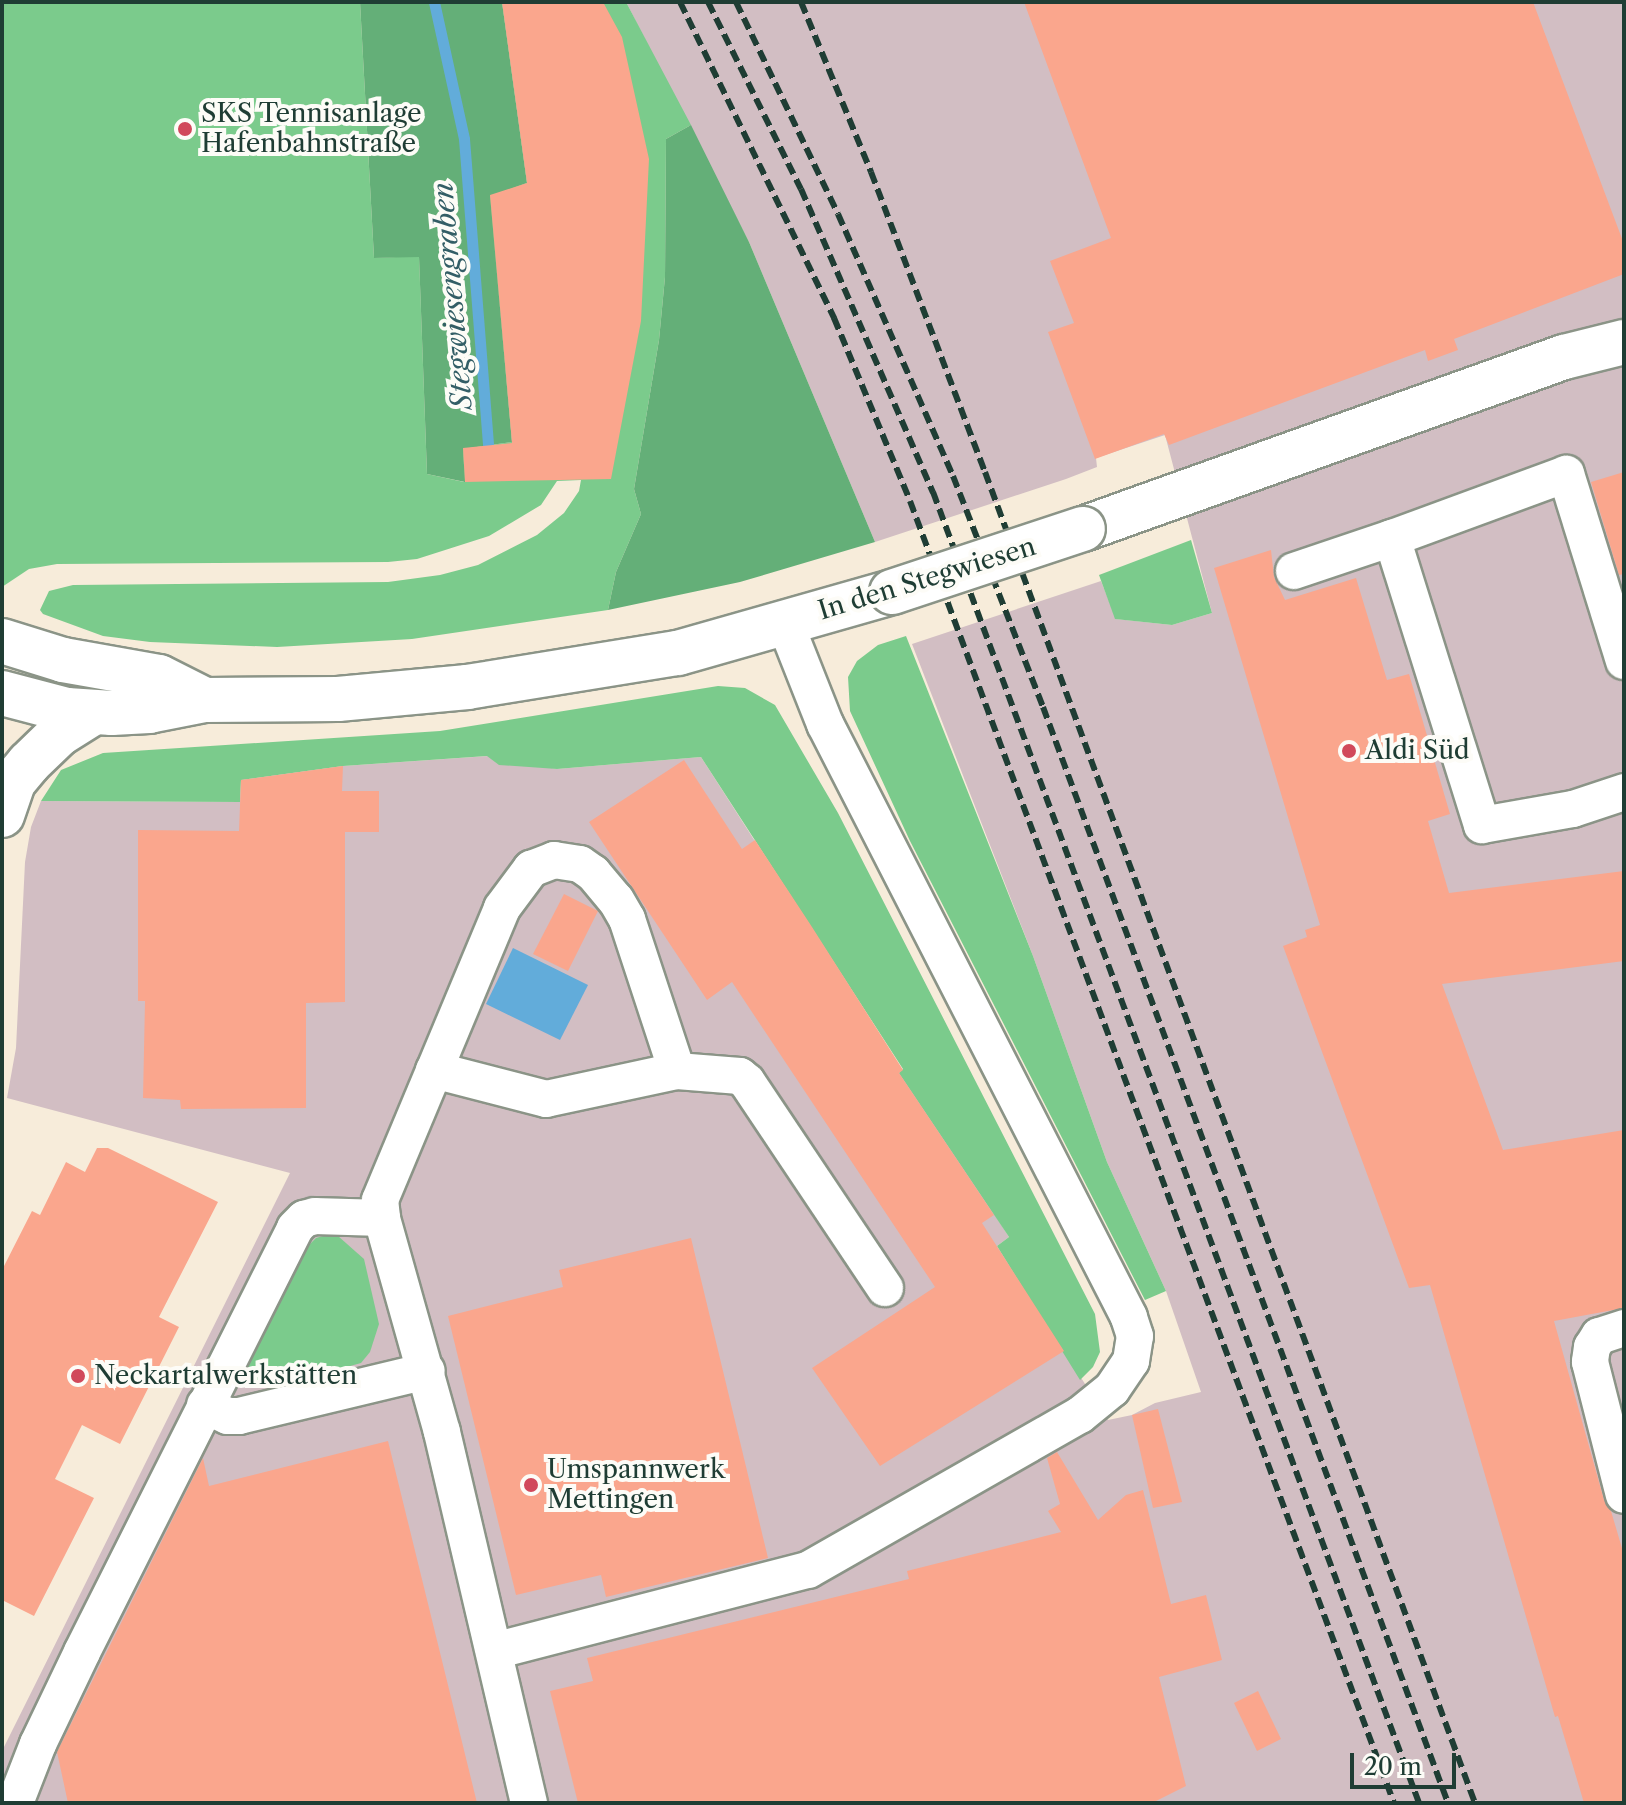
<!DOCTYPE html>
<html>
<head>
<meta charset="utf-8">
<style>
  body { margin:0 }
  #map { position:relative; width:1626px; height:1805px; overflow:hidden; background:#f7ecda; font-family:"Libre Caslon Text",serif }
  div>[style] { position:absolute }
  .industrial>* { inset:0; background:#d2bec3 }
  .green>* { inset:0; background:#7bcb8c }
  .forest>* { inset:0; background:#64af78 }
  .water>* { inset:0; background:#62acda }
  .stream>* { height:11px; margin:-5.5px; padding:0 5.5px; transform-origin:5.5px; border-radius:5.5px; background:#62acda }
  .building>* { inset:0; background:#faa68d }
  .roads { filter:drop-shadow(2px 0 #8b9487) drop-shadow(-2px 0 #8b9487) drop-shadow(0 2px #8b9487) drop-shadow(0 -2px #8b9487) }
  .minor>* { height:36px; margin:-18px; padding:0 18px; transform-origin:18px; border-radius:18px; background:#fff }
  .major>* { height:44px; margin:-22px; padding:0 22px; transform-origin:22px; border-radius:22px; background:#fff }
  .rail>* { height:6px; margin-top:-3px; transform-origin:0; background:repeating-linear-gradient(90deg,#1f3d34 0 12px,transparent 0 18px) }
  .bridges { filter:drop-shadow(2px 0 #8b9487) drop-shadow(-2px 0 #8b9487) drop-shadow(0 2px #8b9487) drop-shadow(0 -2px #8b9487) }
  .major-bridge>* { height:44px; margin:-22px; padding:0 22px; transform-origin:22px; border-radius:22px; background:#fff }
  .dots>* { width:22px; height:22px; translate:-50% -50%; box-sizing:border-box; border:4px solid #fdfcf7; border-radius:50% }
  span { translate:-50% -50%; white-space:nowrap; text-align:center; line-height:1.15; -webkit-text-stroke:8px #fdfcf7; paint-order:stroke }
  .poi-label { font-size:26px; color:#1f3d34 }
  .left { translate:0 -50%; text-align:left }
  .street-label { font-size:26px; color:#1f3d34 }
  .water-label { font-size:28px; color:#335e66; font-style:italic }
  .frame { position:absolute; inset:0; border:4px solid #1f3d34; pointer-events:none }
  .scale { position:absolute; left:1350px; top:1753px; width:106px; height:36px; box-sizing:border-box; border:4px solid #1f3d34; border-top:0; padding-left:10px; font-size:24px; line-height:28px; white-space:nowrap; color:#1f3d34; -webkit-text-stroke:6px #fdfcf7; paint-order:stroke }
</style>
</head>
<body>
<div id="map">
  <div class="industrial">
    <div style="clip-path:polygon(626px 2px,1624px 2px,1624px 1803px,2px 1803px,2px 1751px,290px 1173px,7px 1098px,16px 1048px,25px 862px,31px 827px,41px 801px,240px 802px,241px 780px,343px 766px,488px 756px,557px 769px,701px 757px,1009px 1237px,997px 1246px,1108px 1420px,1132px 1415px,1155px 1403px,1201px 1392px,1166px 1291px,1107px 1162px,1033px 956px,912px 644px,1101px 581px,1116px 619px,1172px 625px,1212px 613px,1165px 435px,1096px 458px,1097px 467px,1066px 479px,875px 542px,749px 242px)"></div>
  </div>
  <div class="green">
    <div style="clip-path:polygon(2px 2px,360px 2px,374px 258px,419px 256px,427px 474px,464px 482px,463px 449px,512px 442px,489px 195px,527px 183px,502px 2px,626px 2px,691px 125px,666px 139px,665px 277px,659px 340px,634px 489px,641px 514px,616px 572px,608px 610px,412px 639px,277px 647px,150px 642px,103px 636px,43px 614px,40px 610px,49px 591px,73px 585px,388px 582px,440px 575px,478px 565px,537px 535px,564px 513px,579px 491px,581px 480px,557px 481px,541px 505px,489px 536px,417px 559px,388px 562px,57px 564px,29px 569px,2px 587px)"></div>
    <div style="clip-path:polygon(1191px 540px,1212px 613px,1172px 625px,1115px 619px,1099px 575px)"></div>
    <div style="clip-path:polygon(906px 636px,1033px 956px,1107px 1162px,1166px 1291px,1145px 1300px,910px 841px,850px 711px,848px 677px,857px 661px,878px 645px)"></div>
    <div style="clip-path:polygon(718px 686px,745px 688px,775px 705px,838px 813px,1095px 1314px,1100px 1352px,1093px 1367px,1080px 1380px,997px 1246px,1009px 1237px,899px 1073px,903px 1069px,701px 757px,557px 769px,499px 765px,487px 756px,343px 766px,241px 780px,240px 802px,41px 801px,61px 770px,103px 753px,440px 731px)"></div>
    <div style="clip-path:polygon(330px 1234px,338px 1236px,364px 1259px,379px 1324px,370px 1352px,361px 1363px,275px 1387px,254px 1386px,248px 1381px,247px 1367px,305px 1249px,316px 1238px)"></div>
  </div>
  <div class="forest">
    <div style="clip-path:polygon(360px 2px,502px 2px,527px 183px,490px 196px,512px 442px,463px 449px,465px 482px,427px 474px,419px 257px,374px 258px)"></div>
    <div style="clip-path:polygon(691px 125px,749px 242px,875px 542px,740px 582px,608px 610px,616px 572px,641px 514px,634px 489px,659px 340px,665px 277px,666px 139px)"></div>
  </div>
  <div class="water">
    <div style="clip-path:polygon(513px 948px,588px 985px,560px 1040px,486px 1004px)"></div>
  </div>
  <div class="stream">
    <div style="left:434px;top:2px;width:140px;rotate:77.6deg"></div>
    <div style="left:464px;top:139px;width:308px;rotate:85.5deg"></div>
  </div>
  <div class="building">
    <div style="clip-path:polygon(502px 2px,603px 2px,622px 37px,649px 159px,641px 321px,611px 479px,465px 482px,463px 448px,512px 443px,490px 195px,527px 183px)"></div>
    <div style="clip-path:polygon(1024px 2px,1533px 2px,1624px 244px,1624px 274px,1454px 339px,1458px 350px,1428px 361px,1425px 350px,1169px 445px,1164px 434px,1095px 459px,1048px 332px,1074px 323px,1050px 261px,1111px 238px)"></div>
    <div style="clip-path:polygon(1624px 472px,1624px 574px,1619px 575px,1591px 482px)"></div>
    <div style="clip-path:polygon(1271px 550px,1274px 577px,1285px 600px,1356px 578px,1387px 680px,1409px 674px,1450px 814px,1428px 821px,1449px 893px,1624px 871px,1624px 961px,1442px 984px,1503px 1150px,1624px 1130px,1624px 1308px,1554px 1321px,1604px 1500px,1611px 1511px,1624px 1555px,1624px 1803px,1584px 1803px,1558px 1716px,1555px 1717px,1430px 1285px,1409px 1288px,1283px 946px,1307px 937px,1305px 930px,1320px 925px,1214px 568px)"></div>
    <div style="clip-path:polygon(684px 760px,742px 849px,755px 840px,812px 927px,903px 1070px,899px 1073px,994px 1215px,982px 1223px,1064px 1351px,880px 1466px,812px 1368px,935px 1287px,732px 982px,707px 1000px,589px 822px)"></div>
    <div style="clip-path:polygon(343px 766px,342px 791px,379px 791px,379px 832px,345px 832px,345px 1002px,306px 1003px,306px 1108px,181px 1109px,180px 1100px,143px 1098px,145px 1001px,138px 1001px,138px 830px,239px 831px,241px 780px)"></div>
    <div style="clip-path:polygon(564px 894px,598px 911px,568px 971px,533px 954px)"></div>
    <div style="clip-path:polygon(97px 1148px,108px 1148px,218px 1202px,159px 1317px,179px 1327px,120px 1444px,82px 1425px,55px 1479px,94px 1498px,34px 1616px,2px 1600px,2px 1270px,32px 1211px,40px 1215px,66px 1162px,85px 1172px)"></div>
    <div style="clip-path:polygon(691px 1238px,768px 1558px,606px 1597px,601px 1575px,516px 1595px,448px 1316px,563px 1287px,559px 1270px)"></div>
    <div style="clip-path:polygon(1158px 1409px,1182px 1502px,1153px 1508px,1132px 1415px)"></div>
    <div style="clip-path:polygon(388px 1441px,477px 1803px,68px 1803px,57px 1752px,203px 1458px,209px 1486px)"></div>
    <div style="clip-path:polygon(1057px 1452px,1098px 1520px,1126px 1495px,1143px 1490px,1171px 1604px,1206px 1595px,1222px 1660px,1159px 1677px,1186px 1786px,1152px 1803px,578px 1803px,550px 1691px,593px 1681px,587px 1658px,909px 1579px,907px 1571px,1061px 1532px,1048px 1511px,1060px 1504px,1047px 1458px)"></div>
    <div style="clip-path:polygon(1258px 1691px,1281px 1739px,1257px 1751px,1234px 1703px)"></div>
  </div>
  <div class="roads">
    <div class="minor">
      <div style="left:1294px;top:571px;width:103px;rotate:-18.6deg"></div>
      <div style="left:1624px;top:661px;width:196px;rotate:-107.2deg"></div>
      <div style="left:1566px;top:474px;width:185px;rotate:159.8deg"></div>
      <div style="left:1392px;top:538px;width:301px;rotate:72.6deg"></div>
      <div style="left:1482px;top:825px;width:92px;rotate:-10deg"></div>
      <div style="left:1573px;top:809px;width:54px;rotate:-18.4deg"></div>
      <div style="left:434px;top:1070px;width:116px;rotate:14.5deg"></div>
      <div style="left:546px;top:1099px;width:134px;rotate:-12.1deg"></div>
      <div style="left:1624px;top:1328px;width:26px;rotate:162deg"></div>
      <div style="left:1599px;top:1336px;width:13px;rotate:122deg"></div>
      <div style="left:1592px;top:1347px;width:15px;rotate:98deg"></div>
      <div style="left:1590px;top:1362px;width:137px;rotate:75.7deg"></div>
      <div style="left:205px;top:1405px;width:25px;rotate:26deg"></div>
      <div style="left:228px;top:1416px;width:11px"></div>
      <div style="left:239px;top:1416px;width:193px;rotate:-13.5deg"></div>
      <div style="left:494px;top:1651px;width:324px;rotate:-14.5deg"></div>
      <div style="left:808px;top:1570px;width:313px;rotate:-29.7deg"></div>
      <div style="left:1080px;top:1415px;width:41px;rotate:-39.1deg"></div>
      <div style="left:1112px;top:1389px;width:34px;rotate:-56deg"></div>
      <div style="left:1131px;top:1361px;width:25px;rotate:-81deg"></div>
      <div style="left:1135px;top:1336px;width:20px;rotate:-108deg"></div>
      <div style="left:1129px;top:1317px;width:666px;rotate:-117.14deg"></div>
      <div style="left:825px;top:724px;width:109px;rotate:-111.6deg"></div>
      <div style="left:15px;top:1803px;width:63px;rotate:-68.7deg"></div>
      <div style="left:38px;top:1744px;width:102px;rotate:-64.4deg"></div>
      <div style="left:82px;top:1652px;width:474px;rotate:-63.3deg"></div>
      <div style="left:295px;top:1228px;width:13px;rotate:-45deg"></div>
      <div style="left:304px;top:1219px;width:11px;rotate:-15deg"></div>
      <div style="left:315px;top:1216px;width:67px;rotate:1.7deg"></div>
      <div style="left:529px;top:1803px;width:381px;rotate:-103.2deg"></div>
      <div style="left:442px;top:1432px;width:222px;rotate:-105.7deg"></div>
      <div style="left:382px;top:1218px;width:18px;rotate:-96deg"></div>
      <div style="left:380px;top:1200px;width:316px;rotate:-67.3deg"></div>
      <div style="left:502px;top:908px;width:49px;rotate:-53.4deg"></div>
      <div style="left:531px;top:869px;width:25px;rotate:-21deg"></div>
      <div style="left:554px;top:860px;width:26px;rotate:9deg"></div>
      <div style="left:580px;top:864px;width:16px;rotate:35deg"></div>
      <div style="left:593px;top:873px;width:35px;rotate:50deg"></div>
      <div style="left:616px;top:900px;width:22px;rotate:60deg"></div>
      <div style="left:627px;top:919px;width:160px;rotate:71.8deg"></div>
      <div style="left:677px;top:1071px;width:63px;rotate:4.5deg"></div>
      <div style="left:740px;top:1076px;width:9px;rotate:41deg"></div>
      <div style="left:747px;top:1082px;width:248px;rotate:56.2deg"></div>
    </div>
    <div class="major">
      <div style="left:1083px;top:529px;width:511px;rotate:-19.68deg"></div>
      <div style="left:1564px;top:357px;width:62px;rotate:-14deg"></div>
      <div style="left:2px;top:641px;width:64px;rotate:17.3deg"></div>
      <div style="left:63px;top:660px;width:97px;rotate:10deg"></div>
      <div style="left:159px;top:677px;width:51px;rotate:26.6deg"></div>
      <div style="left:2px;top:693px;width:67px;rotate:14.7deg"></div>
      <div style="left:67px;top:710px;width:45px;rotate:3.8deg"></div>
      <div style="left:112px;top:713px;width:37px;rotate:-3deg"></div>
      <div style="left:149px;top:711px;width:57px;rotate:-11.1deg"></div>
      <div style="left:205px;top:700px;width:133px;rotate:-0.4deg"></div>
      <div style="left:338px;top:699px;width:130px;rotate:-5.3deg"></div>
      <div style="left:467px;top:687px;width:214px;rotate:-9.2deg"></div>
      <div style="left:678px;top:653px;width:223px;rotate:-15.9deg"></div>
      <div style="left:2px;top:815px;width:36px;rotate:-71deg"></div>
      <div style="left:14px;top:781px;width:23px;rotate:-50deg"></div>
      <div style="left:29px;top:763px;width:42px;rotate:-44deg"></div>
      <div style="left:59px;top:734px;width:39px;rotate:-32deg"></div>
    </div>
  </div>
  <div class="rail">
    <div style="left:680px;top:2px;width:352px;rotate:64deg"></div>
    <div style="left:834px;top:318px;width:198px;rotate:67.4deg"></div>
    <div style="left:910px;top:501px;width:1389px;rotate:69.61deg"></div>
    <div style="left:708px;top:2px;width:209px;rotate:63.6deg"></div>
    <div style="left:801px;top:189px;width:331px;rotate:66.5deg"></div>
    <div style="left:933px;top:492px;width:1398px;rotate:69.66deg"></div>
    <div style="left:736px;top:2px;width:235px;rotate:64.3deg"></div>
    <div style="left:838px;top:214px;width:286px;rotate:66.3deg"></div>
    <div style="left:953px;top:476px;width:248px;rotate:68.7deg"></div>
    <div style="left:1043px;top:707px;width:1168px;rotate:69.72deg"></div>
    <div style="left:801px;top:2px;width:184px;rotate:67.6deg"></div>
    <div style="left:871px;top:172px;width:321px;rotate:69.2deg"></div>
    <div style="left:985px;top:472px;width:1418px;rotate:69.79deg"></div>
  </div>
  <div class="bridges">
    <div class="major-bridge">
      <div style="left:892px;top:592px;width:201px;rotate:-18.3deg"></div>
    </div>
  </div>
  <div class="dots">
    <div style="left:185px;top:129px;background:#d1495b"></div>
    <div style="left:1349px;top:751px;background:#d1495b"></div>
    <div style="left:78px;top:1376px;background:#d1495b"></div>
    <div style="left:531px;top:1485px;background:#d1495b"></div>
  </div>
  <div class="poi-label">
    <span class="left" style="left:201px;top:129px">SKS Tennisanlage<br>Hafenbahnstraße</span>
    <span class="left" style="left:1365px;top:751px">Aldi Süd</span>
    <span class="left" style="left:94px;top:1376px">Neckartalwerkstätten</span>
    <span class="left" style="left:547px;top:1485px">Umspannwerk<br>Mettingen</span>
  </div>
  <div class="street-label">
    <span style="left:927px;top:579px;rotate:-17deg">In den Stegwiesen</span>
  </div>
  <div class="water-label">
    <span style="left:452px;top:296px;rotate:-95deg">Stegwiesengraben</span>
  </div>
  <div class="frame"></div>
  <div class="scale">20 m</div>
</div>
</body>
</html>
